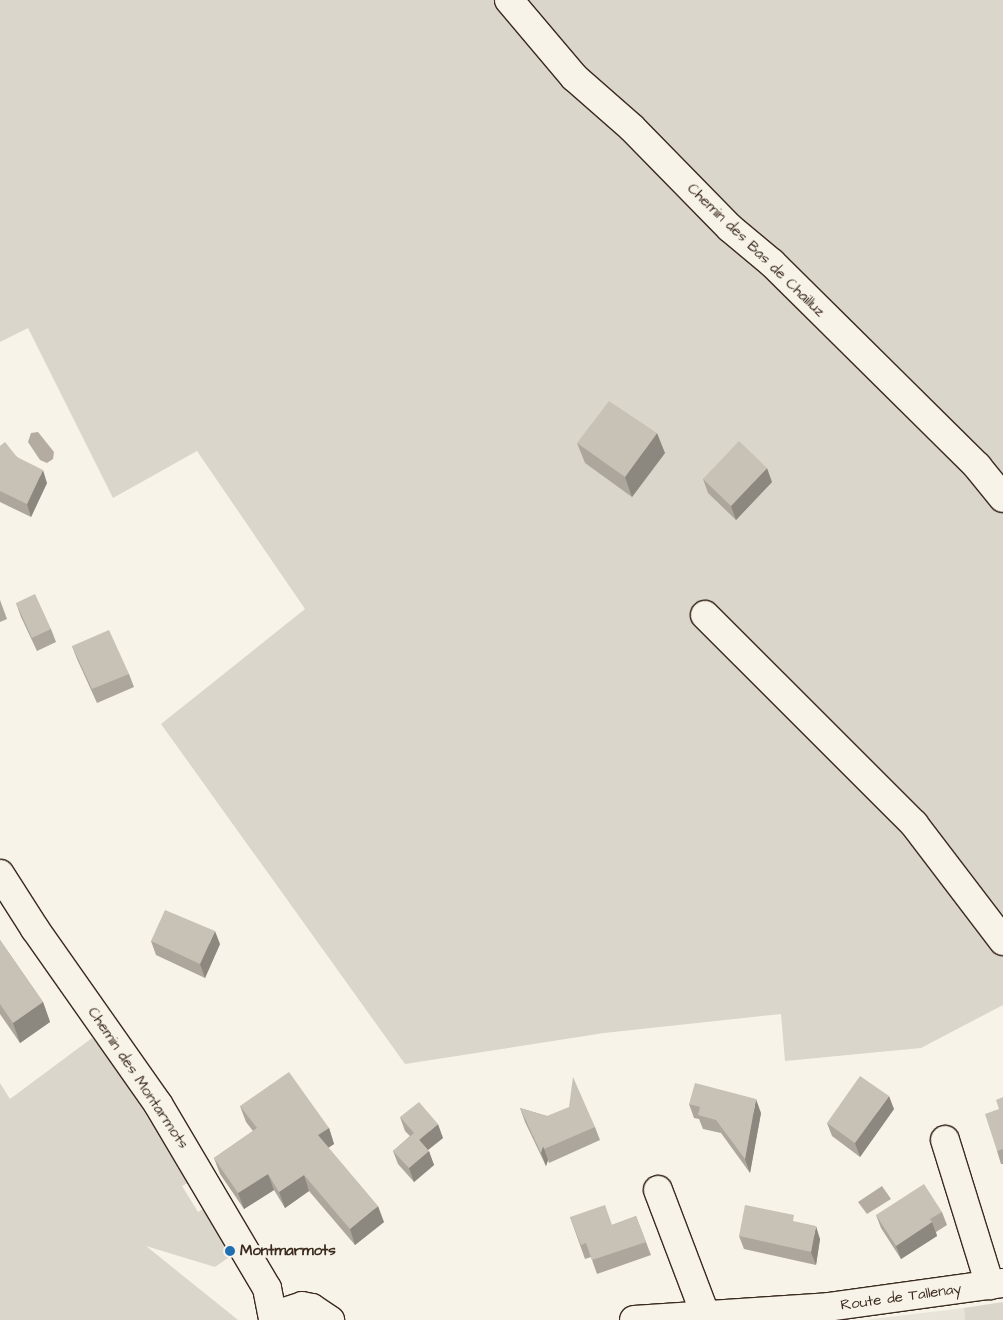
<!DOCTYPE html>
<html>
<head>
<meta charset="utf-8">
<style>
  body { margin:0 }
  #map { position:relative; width:1003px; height:1320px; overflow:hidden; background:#f7f3e8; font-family:"Architects Daughter",sans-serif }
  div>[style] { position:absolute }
  .built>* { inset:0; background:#e9e4d9 }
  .green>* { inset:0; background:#dbd6cb }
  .water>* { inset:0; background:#b4aca0 }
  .roads { filter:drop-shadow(1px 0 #3b2a1e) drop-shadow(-1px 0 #3b2a1e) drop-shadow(0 1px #3b2a1e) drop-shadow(0 -1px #3b2a1e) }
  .minor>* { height:28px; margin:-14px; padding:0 14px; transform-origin:14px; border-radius:14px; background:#f7f3e8 }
  .wall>* { inset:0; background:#aca69d }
  .shaded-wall>* { inset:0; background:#8c877f }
  .building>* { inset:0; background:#c8c1b6 }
  .dots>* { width:14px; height:14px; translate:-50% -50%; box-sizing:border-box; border:2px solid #f7f3e8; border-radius:50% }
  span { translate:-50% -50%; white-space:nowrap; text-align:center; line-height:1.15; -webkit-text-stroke:5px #f7f3e8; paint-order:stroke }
  .street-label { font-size:15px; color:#3b2a1e }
  .poi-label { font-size:15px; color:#3b2a1e; font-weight:700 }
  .left { translate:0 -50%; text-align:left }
</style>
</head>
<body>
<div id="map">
  <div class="built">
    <div style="clip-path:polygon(964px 1308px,965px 1320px,865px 1320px)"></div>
  </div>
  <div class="green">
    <div style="clip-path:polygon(0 0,1003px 0,1003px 1005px,921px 1048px,785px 1061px,781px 1014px,604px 1033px,405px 1064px,161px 724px,305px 609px,197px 451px,113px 498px,28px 328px,0 342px)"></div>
    <div style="clip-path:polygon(92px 1038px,106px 1051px,190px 1182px,182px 1186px,198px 1212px,204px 1208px,235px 1253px,215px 1267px,146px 1246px,238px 1320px,0 1320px,0 1083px,10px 1099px)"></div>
    <div style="clip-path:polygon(1003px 1302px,1003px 1320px,965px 1320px,964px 1308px)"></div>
  </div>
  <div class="water">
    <div style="clip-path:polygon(38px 432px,54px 452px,53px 459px,47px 463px,40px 460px,28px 442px,31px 433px)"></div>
    <div style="clip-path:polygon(882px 1186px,891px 1199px,867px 1214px,858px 1202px)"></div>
  </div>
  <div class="roads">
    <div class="minor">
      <div style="left:509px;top:0;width:101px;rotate:49.8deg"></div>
      <div style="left:574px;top:77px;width:77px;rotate:41.3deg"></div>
      <div style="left:632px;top:128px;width:140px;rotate:45.6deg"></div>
      <div style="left:730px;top:228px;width:55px;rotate:39.8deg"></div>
      <div style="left:772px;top:263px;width:289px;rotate:44.7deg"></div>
      <div style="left:977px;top:466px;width:41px;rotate:50.9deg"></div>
      <div style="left:705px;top:615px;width:296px;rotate:45deg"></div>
      <div style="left:914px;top:824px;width:147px;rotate:52.7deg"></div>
      <div style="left:0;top:874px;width:65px;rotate:57.5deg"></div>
      <div style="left:35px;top:929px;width:214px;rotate:54.9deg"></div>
      <div style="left:158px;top:1104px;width:214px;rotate:59.4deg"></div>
      <div style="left:267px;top:1288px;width:33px;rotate:79deg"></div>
      <div style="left:945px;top:1140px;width:152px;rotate:72.8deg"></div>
      <div style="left:658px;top:1190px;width:133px;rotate:69.2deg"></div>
      <div style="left:274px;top:1320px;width:10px;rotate:-45deg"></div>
      <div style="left:281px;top:1313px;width:22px;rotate:-18deg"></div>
      <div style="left:302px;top:1306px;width:10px;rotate:11deg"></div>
      <div style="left:312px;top:1308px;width:22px;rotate:34deg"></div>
      <div style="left:634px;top:1320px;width:194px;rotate:-3.8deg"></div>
      <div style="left:828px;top:1307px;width:177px;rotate:-7.8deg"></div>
    </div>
  </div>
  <div class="wall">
    <div style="clip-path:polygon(577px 443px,665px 453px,632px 497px,585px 463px)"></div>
    <div style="clip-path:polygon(0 446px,17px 457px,47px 483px,31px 517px,0 502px)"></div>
    <div style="clip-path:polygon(703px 479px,772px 482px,736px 520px,708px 493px)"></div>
    <div style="clip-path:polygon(0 600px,7px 619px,0 622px)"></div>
    <div style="clip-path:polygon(16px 603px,51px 629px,56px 642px,37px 651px,21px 617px)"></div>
    <div style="clip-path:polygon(72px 646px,129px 674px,134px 687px,97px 703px,77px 659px)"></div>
    <div style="clip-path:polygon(0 940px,43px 1002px,50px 1022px,20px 1043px,0 1014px)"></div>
    <div style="clip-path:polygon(151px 941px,220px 944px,205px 978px,156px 955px)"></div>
    <div style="clip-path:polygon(1003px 1097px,1003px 1164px,1001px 1164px,997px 1151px,999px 1109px)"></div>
    <div style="clip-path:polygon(689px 1104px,761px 1113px,750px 1173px,721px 1133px,703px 1129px,699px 1119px,694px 1118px)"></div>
    <div style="clip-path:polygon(240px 1106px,329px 1128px,334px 1144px,328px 1148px,384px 1222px,355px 1245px,309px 1191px,285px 1208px,274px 1190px,244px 1209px,220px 1174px,214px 1158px,253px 1131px,246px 1122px)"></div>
    <div style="clip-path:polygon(520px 1108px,547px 1116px,595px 1127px,600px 1140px,549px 1163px,548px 1160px,546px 1166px,525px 1122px)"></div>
    <div style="clip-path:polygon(894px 1109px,860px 1157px,832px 1136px,827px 1123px)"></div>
    <div style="clip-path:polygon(400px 1117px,443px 1138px,428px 1150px,434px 1165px,414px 1182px,398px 1164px,393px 1151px,410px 1136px,405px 1131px)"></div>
    <div style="clip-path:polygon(942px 1212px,947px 1225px,936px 1232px,937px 1236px,901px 1259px,881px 1228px,876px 1215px)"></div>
    <div style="clip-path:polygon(636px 1216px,651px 1255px,597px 1274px,591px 1257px,585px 1259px,570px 1217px,612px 1225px)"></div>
    <div style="clip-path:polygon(796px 1222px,820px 1239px,816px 1265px,744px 1249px,739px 1236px)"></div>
  </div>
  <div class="shaded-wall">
    <div style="clip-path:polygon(657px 433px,665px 453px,632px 497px,625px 477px)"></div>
    <div style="clip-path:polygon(767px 468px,772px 482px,736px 520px,731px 506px)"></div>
    <div style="clip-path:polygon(43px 470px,47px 483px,31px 517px,27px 504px)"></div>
    <div style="clip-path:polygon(215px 931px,220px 944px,205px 978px,200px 964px)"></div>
    <div style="clip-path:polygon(43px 1002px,50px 1022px,20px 1043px,13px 1023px)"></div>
    <div style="clip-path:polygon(889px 1096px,894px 1109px,860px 1157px,855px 1143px)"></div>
    <div style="clip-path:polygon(756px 1099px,761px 1113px,750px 1173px,745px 1159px)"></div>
    <div style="clip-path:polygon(438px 1124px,443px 1138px,424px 1153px,419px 1140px)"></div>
    <div style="clip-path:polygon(329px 1128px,334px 1144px,323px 1151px,318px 1135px)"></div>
    <div style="clip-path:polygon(543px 1146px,548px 1160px,546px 1166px,541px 1153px)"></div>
    <div style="clip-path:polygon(429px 1151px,434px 1165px,414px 1182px,409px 1168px)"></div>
    <div style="clip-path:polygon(268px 1174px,274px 1190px,244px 1209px,238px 1193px)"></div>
    <div style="clip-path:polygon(304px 1175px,309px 1191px,285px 1208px,279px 1192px)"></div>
    <div style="clip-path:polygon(378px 1206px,384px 1222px,355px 1245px,350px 1229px)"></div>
    <div style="clip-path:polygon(932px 1222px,937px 1236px,901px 1259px,896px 1246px)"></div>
    <div style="clip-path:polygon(816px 1226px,820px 1239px,816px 1265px,811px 1252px)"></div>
  </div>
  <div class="building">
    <div style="clip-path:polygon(609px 401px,657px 433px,625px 477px,577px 443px)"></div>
    <div style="clip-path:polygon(739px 441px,767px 468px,731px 506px,703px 479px)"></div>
    <div style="clip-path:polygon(5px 442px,17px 457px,43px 470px,27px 504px,0 491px,0 446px)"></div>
    <div style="clip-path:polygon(35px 594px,51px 629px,32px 638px,16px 603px)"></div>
    <div style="clip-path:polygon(109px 630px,129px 674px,92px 689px,72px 646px)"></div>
    <div style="clip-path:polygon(165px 910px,215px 931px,200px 964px,151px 941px)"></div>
    <div style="clip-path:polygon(0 940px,43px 1002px,13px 1023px,0 1004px)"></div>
    <div style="clip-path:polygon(289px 1072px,329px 1128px,318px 1135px,378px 1206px,350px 1229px,304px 1175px,279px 1192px,268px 1174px,238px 1193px,214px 1158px,257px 1128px,240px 1106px)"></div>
    <div style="clip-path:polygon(860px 1076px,889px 1096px,855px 1143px,827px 1123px)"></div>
    <div style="clip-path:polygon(573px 1077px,595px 1127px,544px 1149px,543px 1146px,541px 1153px,520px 1108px,547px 1116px,569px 1107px)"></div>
    <div style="clip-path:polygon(695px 1083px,756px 1099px,745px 1159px,716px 1120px,698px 1115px,700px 1107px,689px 1104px)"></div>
    <div style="clip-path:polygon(1003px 1097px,1003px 1149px,997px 1151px,985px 1114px,999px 1109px,996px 1100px)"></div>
    <div style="clip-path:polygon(419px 1102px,438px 1124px,419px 1140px,414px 1134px,429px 1151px,409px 1168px,393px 1151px,414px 1133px,400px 1117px)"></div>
    <div style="clip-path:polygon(924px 1184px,942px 1212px,930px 1219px,932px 1222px,896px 1246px,876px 1215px)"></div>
    <div style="clip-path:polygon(605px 1205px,612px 1225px,636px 1216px,646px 1242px,592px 1260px,586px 1243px,581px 1245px,570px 1217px)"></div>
    <div style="clip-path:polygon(745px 1205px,794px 1215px,793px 1221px,816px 1226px,811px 1252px,739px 1236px)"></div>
  </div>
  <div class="dots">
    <div style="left:230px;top:1251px;background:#1f6fb2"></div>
  </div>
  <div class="street-label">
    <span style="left:756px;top:250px;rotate:44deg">Chemin des Bas de Chailluz</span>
    <span style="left:138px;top:1078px;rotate:56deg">Chemin des Montarmots</span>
    <span style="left:901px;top:1297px;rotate:-8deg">Route de Tallenay</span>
  </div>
  <div class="poi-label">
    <span class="left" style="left:240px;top:1251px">Montmarmots</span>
  </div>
</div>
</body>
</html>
